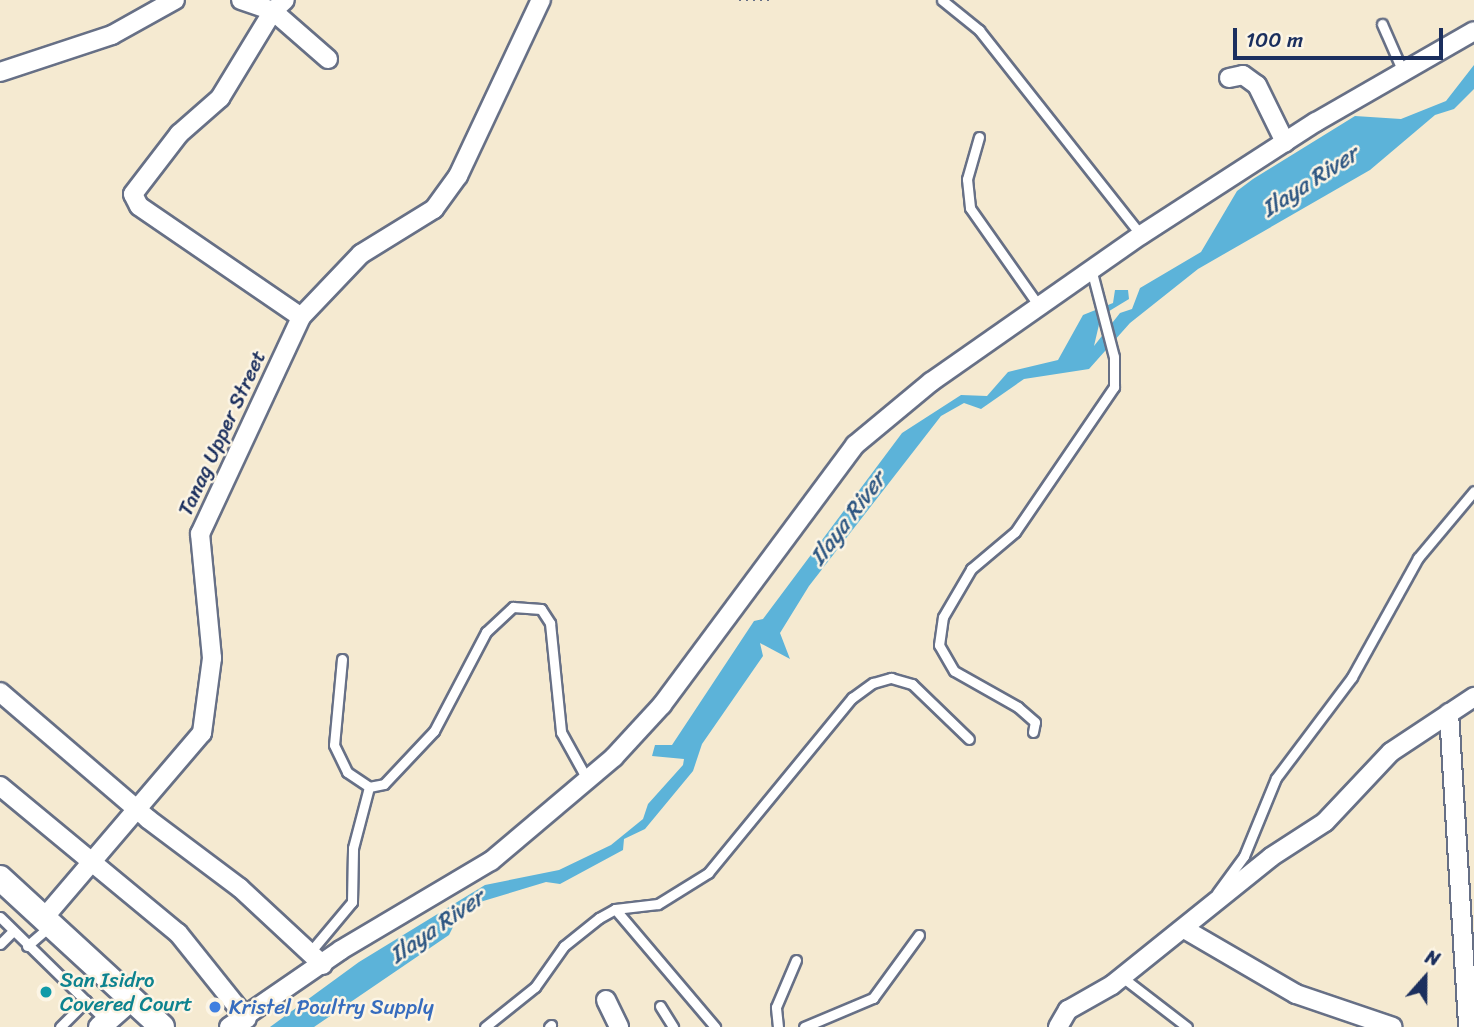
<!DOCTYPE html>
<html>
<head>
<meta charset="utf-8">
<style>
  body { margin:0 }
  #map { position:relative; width:1474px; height:1027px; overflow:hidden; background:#f5ead1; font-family:Sriracha,sans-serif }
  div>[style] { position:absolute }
  .water>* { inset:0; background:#5cb3d9 }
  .path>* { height:2.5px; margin-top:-1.25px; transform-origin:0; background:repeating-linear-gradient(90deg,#677086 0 2px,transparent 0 7px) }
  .roads { filter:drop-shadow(2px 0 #677086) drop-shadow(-2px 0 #677086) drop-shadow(0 2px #677086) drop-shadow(0 -2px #677086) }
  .service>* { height:9px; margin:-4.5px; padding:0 4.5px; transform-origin:4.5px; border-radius:4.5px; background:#fff }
  .minor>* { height:18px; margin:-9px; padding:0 9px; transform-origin:9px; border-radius:9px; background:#fff }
  .tertiary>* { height:21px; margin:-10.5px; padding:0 10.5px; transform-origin:10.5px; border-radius:10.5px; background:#fff }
  .secondary>* { height:24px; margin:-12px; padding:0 12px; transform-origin:12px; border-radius:12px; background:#fff }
  .dots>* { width:19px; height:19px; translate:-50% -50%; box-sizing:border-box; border:4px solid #fcf5e5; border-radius:50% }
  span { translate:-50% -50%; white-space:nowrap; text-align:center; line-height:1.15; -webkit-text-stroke:5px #fcf5e5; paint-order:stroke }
  .street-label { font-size:21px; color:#1b2f5e }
  .culture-label { font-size:21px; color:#0d838f }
  .left { translate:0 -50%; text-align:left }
  .shop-label { font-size:21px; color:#366cbe }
  .water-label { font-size:23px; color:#2e5783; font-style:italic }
  .north { position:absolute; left:1390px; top:943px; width:70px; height:70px; -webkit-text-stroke:5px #fcf5e5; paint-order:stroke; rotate:21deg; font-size:19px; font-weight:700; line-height:28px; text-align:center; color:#1b2f5e }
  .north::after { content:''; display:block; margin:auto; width:24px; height:32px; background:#1b2f5e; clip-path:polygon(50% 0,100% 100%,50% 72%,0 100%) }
  .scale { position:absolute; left:1233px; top:28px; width:210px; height:32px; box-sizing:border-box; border:4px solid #1b2f5e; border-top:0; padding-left:9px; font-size:21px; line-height:24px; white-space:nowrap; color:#1b2f5e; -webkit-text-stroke:5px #fcf5e5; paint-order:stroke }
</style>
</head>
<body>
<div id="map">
  <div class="water">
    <div style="clip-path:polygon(1474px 65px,1474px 89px,1454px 109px,1435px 115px,1370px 170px,1198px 269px,1130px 323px,1089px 369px,1024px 379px,981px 409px,964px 403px,941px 416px,809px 586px,780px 633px,790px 659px,760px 643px,763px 656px,702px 744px,693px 771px,645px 829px,624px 839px,623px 850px,560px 884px,546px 882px,480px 902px,459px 915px,449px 935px,314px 1027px,270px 1027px,359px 962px,485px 885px,559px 870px,611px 845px,643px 819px,648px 804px,683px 765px,684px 759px,652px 756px,655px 745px,672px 745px,754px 621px,763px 619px,902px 433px,961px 395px,987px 396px,1008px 372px,1058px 360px,1083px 315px,1113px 303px,1115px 290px,1128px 290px,1129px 299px,1101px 316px,1094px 346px,1120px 313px,1132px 309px,1140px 288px,1201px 252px,1237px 191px,1253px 179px,1355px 116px,1401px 119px,1446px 101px)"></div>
  </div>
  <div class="path">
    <div style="left:739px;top:0;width:30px"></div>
  </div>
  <div class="roads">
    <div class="service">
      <div style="left:942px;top:0;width:48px;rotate:39deg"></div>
      <div style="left:979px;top:30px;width:261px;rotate:51.7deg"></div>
      <div style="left:1382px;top:24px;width:52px;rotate:66.4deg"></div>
      <div style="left:979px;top:137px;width:44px;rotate:105.9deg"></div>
      <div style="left:967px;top:179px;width:29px;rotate:84deg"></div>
      <div style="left:970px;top:208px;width:120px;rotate:54.9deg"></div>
      <div style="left:342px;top:659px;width:86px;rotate:95.3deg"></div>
      <div style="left:334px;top:745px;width:30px;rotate:64deg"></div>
      <div style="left:347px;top:772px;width:27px;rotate:34deg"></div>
      <div style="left:369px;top:787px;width:15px;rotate:-11deg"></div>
      <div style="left:384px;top:784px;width:73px;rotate:-46.7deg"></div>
      <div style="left:434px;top:731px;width:112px;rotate:-62.3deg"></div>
      <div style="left:486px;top:632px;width:37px;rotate:-43deg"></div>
      <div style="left:513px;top:607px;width:28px;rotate:4deg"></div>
      <div style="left:541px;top:609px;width:17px;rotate:57deg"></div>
      <div style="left:550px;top:623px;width:110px;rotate:84.2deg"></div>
      <div style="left:561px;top:732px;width:56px;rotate:61.1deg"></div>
      <div style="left:1033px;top:732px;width:10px;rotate:-79deg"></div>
      <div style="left:1035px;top:722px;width:23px;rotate:-139deg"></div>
      <div style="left:1018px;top:707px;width:73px;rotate:-150.6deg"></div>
      <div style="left:954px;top:671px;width:30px;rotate:-120deg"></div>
      <div style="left:939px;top:645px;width:28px;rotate:-82deg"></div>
      <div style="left:943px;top:617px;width:56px;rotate:-59.7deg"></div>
      <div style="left:971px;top:569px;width:57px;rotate:-40.1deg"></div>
      <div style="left:1015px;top:532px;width:176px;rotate:-55.7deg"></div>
      <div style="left:1114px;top:387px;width:30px;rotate:-90deg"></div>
      <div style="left:1114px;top:357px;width:91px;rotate:-104.6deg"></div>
      <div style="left:1217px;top:893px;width:46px;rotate:-53.9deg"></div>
      <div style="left:1244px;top:856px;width:84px;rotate:-67.7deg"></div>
      <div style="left:1276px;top:778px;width:126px;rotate:-53deg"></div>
      <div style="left:1352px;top:677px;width:136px;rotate:-61deg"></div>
      <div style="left:1418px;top:558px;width:87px;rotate:-50.1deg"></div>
      <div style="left:615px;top:909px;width:155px;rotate:49.7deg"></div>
      <div style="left:0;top:917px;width:147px;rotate:44.4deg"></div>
      <div style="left:0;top:944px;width:18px;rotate:-45deg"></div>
      <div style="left:27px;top:946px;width:30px;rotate:-41deg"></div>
      <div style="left:311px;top:951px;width:64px;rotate:-50.1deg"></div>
      <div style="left:352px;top:902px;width:54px;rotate:-88.9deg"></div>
      <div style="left:353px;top:848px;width:63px;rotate:-75.3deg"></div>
      <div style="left:1122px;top:977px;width:82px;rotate:37.6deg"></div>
      <div style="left:660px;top:1006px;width:25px;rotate:58deg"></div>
      <div style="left:60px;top:1027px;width:37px;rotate:-45deg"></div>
      <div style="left:485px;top:1027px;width:64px;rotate:-38.7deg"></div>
      <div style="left:535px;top:987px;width:50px;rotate:-54.7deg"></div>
      <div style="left:564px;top:946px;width:45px;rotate:-38.7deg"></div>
      <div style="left:599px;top:918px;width:18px;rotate:-29deg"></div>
      <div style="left:615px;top:909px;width:43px;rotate:-6.6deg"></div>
      <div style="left:658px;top:904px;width:59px;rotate:-31.8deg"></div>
      <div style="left:708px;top:873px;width:227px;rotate:-50.6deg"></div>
      <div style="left:852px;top:698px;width:26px;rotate:-36deg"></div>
      <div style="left:873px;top:683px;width:19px;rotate:-16deg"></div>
      <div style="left:891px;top:678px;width:22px;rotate:16deg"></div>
      <div style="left:912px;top:684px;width:79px;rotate:44deg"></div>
      <div style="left:549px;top:1027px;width:3px;rotate:-45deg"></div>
      <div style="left:778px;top:1027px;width:20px;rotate:-96deg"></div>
      <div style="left:776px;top:1007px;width:51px;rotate:-66.9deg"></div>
      <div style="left:804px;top:1027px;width:75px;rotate:-22.8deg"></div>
      <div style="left:873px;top:998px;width:78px;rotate:-53.9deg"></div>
    </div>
    <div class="minor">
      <div style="left:241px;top:0;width:34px;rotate:19deg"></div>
      <div style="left:273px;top:11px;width:16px;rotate:-43deg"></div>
      <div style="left:0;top:72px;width:118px;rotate:-18.3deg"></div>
      <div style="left:112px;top:35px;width:72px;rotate:-29.1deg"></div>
      <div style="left:1229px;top:78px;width:14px;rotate:-12deg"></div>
      <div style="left:1243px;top:75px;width:17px;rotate:36deg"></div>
      <div style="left:1257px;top:85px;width:64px;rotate:63.8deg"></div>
      <div style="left:301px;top:317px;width:196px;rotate:-145.6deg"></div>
      <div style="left:139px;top:206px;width:13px;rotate:-117deg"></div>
      <div style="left:133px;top:194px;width:76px;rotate:-52.5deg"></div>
      <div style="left:179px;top:134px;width:55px;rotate:-41.3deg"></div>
      <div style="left:220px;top:98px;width:102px;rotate:-58.7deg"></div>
      <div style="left:273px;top:11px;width:73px;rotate:41.1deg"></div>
      <div style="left:0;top:692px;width:195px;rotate:40.6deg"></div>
      <div style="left:148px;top:819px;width:115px;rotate:36.9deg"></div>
      <div style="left:240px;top:888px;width:113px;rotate:42.9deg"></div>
      <div style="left:1449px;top:713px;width:315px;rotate:86.5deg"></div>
      <div style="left:0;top:786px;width:231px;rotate:39.6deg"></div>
      <div style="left:178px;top:933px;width:110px;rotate:51.3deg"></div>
      <div style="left:43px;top:919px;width:245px;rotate:-49.5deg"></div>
      <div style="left:202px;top:733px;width:76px;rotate:-82.4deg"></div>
      <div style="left:212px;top:658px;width:125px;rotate:-95.5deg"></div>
      <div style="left:200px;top:534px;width:239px;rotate:-65deg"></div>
      <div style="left:301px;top:317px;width:87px;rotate:-46.4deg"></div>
      <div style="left:361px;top:254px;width:86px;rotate:-31.7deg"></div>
      <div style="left:434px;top:209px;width:41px;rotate:-54deg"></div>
      <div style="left:458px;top:176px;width:195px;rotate:-64.8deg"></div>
      <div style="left:1186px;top:930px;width:127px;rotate:30.2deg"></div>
      <div style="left:1296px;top:994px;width:102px;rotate:18.8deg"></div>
      <div style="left:606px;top:1000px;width:30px;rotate:64deg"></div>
      <div style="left:229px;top:1027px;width:136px;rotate:-34.5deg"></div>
      <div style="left:341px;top:950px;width:174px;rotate:-30.7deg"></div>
      <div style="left:491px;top:861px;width:161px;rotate:-40.2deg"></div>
      <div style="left:614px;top:757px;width:71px;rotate:-47.3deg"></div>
      <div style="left:662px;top:705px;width:324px;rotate:-53.4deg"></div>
      <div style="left:855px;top:445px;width:99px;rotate:-39.7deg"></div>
      <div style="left:931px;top:382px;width:256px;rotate:-35deg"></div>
      <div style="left:1141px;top:235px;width:208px;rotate:-32.9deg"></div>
      <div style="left:1316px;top:122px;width:182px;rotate:-29.9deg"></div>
      <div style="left:1058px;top:1027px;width:20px;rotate:-60deg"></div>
      <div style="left:1068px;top:1010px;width:51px;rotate:-29.6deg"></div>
      <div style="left:1112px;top:985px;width:204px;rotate:-38.8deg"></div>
      <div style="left:1271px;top:857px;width:64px;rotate:-32.9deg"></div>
      <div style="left:1325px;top:822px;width:96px;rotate:-46.7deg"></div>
      <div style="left:1391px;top:752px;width:100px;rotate:-33.5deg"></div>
    </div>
    <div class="tertiary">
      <div style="left:99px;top:1027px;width:43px;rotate:-41.2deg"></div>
    </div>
    <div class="secondary">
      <div style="left:0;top:878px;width:220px;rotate:42.6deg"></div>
    </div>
  </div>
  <div class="dots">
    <div style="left:46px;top:992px;background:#0f9aa8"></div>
    <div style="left:215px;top:1007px;background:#3f7fe0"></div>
  </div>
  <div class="street-label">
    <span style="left:222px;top:433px;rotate:-65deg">Tanag Upper Street</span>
  </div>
  <div class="culture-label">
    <span class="left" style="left:60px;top:992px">San Isidro<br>Covered Court</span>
  </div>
  <div class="shop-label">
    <span class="left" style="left:229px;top:1007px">Kristel Poultry Supply</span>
  </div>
  <div class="water-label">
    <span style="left:1310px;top:182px;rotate:-33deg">Ilaya River</span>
    <span style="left:848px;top:519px;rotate:-53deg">Ilaya River</span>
    <span style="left:437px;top:927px;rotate:-35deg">Ilaya River</span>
  </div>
  <div class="north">N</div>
  <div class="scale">100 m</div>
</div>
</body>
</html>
